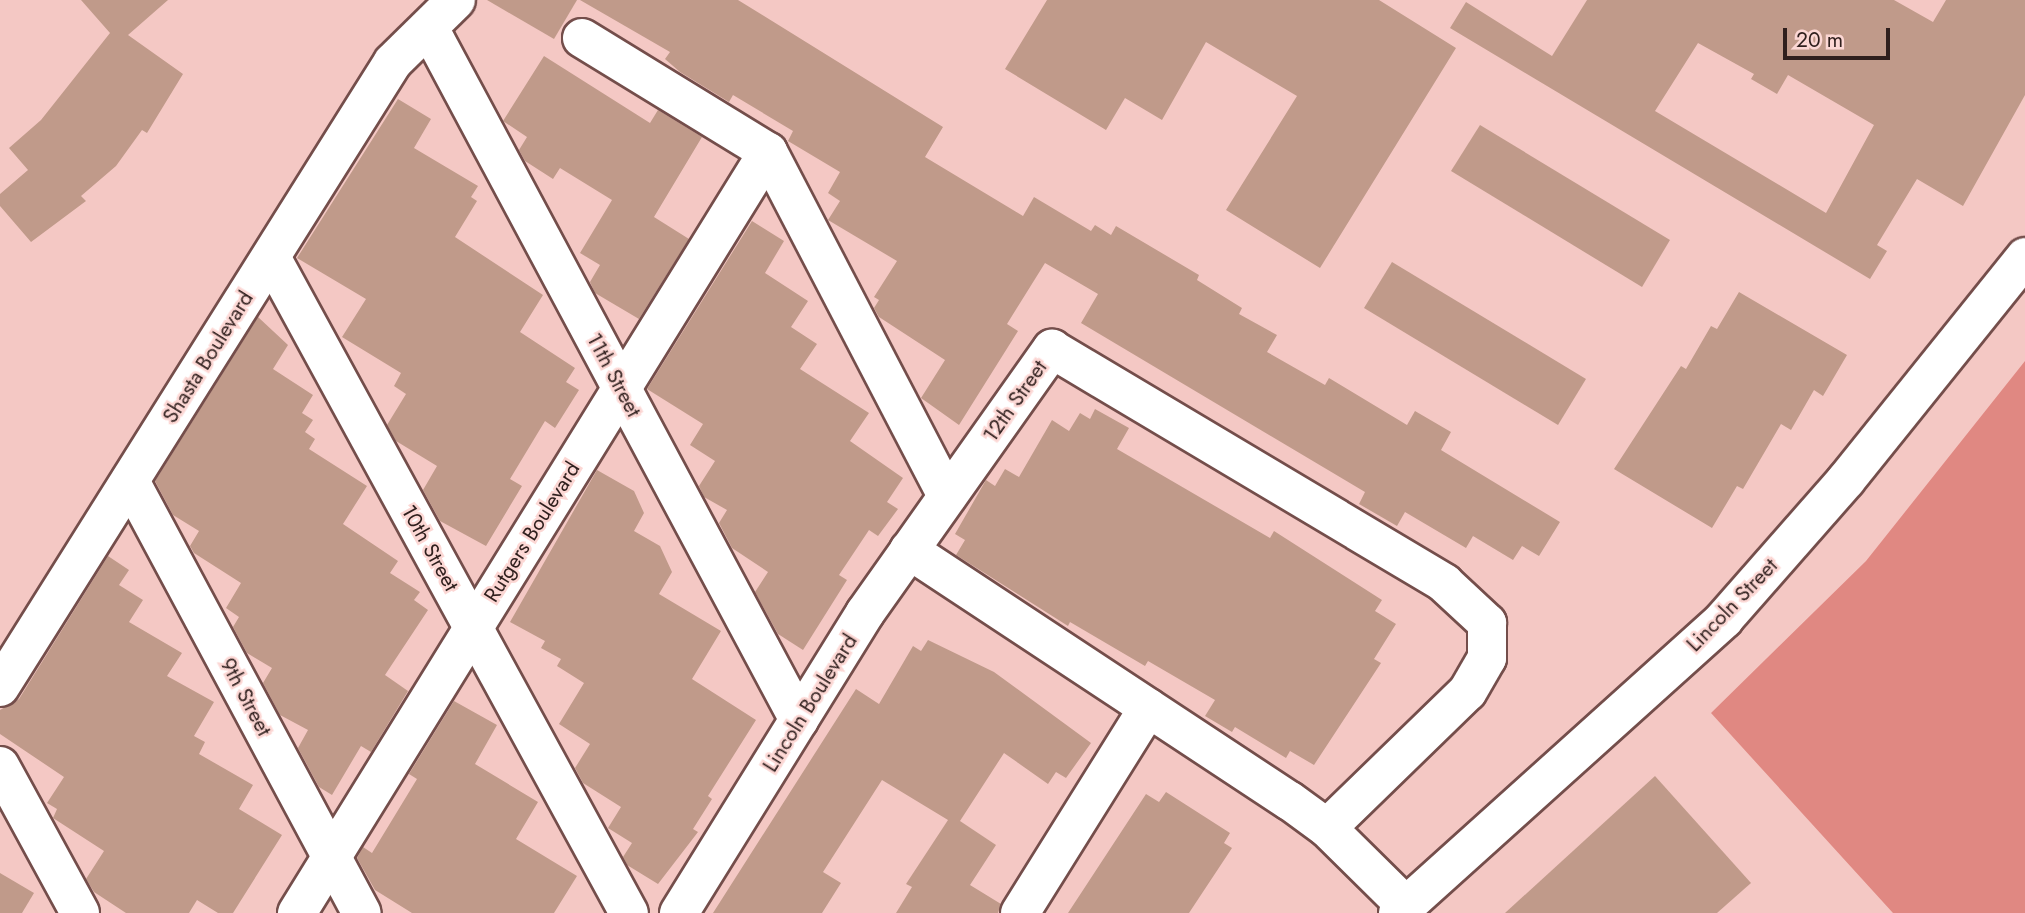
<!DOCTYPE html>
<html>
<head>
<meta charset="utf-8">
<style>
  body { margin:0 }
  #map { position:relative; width:2025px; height:913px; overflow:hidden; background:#f4c8c4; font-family:Jost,sans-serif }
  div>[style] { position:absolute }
  .green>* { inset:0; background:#e08882 }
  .building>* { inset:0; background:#c09a8a }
  .roads { filter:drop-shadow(2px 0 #744e4b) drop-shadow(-2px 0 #744e4b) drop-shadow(0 2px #744e4b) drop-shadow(0 -2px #744e4b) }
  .minor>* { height:38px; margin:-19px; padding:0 19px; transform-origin:19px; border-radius:19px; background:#fff }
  span { translate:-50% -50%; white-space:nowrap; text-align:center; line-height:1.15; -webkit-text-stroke:5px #fcd7d4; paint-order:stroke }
  .street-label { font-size:21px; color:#2f1f1d }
  .scale { position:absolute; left:1783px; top:28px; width:107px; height:32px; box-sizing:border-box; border:4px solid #2f1f1d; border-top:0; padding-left:9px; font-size:21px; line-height:24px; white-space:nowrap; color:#2f1f1d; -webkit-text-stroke:5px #fcd7d4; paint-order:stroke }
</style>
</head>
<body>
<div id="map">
  <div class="green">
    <div style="clip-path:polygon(2025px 361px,2025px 913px,1893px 913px,1711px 713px,1866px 561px)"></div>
  </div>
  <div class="building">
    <div style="clip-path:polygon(81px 0,168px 0,128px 35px,183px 74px,147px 133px,142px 130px,116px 166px,81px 196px,86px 201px,31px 242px,0 206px,0 194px,28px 170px,9px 148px,41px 120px,110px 33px)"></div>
    <div style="clip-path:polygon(487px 0,577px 0,554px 39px)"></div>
    <div style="clip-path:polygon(580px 0,738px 0,943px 127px,925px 157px,1023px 216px,1034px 197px,1091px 231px,1095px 225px,1111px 235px,1116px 226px,1199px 275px,1197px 280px,1242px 308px,1239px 314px,1277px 335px,1267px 352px,1325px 385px,1329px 378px,1407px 425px,1415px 411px,1451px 432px,1441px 450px,1560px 522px,1539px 556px,1522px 546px,1513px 560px,1473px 536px,1466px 548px,1405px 512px,1397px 526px,1359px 504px,1365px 492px,1081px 323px,1098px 294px,1045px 263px,1007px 324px,1018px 331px,959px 425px,921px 398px,945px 360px,879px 317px,874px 308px,879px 300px,874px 297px,897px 261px,828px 220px,840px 201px,828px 193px,840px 172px,788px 141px,793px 131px,733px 95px,729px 102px,680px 72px,665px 59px,670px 52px)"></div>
    <div style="clip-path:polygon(1047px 0,1379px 0,1456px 48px,1320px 268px,1226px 210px,1297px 96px,1206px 42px,1162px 120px,1125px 98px,1106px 130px,1005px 69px)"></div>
    <div style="clip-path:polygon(evenodd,1587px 0,1894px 0,1933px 22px,1946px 0,2025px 0,2025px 95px,1963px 206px,1917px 179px,1877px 245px,1887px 251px,1870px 279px,1450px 28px,1466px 2px,1552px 56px,1587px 0,1698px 43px,1754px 74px,1751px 79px,1777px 94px,1788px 75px,1874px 125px,1826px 213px,1655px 111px,1698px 43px)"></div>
    <div style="clip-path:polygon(544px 56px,650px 123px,658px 110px,702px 137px,654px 217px,689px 239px,639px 319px,595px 293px,590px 282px,600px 265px,580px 253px,612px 200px,560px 168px,553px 179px,525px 161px,519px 150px,527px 137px,503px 121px)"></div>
    <div style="clip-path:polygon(398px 99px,431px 119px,414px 148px,478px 186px,471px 197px,477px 201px,455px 237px,543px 295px,520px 332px,575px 368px,566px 382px,579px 390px,555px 428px,545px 421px,510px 479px,522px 486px,486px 546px,440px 521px,423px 490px,437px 466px,396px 441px,387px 425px,406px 394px,394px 386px,401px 373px,342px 337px,366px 299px,297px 258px)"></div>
    <div style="clip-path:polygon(1480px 125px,1670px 240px,1642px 287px,1451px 171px)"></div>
    <div style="clip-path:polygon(752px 221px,784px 241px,765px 273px,808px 301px,791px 327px,817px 344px,800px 369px,869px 413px,850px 441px,903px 478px,887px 502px,898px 509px,878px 536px,869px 530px,839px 575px,847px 580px,803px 650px,778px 634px,755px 592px,768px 572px,732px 548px,719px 523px,727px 510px,704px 497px,699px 486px,715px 461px,690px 445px,703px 424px,647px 389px)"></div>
    <div style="clip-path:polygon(1392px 262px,1586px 379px,1558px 425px,1364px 308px)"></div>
    <div style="clip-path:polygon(1739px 292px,1847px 355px,1823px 396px,1814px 390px,1791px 430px,1781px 424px,1743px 489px,1737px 486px,1712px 528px,1614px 469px,1681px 366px,1686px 369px,1711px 326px,1717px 329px)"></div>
    <div style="clip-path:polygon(258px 317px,288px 345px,273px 369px,313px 395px,302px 413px,313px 420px,305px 432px,315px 439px,309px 449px,367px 486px,343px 524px,398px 561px,390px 573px,420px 592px,414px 600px,428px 610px,385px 675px,408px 691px,371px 752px,361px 746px,332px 795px,319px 787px,298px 748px,308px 730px,280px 715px,263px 683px,272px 668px,247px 653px,233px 627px,239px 617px,226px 608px,241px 583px,194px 553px,190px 546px,199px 531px,173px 515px,155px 481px)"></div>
    <div style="clip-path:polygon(1095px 409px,1129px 428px,1117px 449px,1270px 538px,1274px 531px,1382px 600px,1375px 611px,1396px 624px,1374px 659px,1381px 663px,1314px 765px,1290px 751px,1286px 758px,1235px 727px,1232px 732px,1205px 716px,1215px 700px,1148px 661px,1145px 666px,1070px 622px,1068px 626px,956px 555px,965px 540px,955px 534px,986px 480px,995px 486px,1005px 469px,1019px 477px,1052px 420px,1069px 431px,1080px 413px,1090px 419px)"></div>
    <div style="clip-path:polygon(597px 470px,634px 491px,644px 513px,634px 531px,660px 546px,672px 572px,659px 594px,721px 631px,692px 679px,756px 720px,708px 796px,712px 799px,693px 829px,698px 832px,658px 884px,627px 865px,623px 857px,632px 843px,608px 828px,621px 807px,583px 783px,575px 768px,590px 744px,559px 724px,584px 683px,557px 666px,561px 659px,541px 648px,545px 641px,510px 622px)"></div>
    <div style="clip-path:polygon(108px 556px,129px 570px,119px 585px,143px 600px,129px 622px,182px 653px,167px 676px,214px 702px,194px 736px,205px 742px,199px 754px,253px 785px,239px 809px,282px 835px,233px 913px,218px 913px,197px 900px,189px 913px,126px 913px,94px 892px,86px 879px,104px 851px,53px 818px,57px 809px,47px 803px,64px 777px,0 734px,0 710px,19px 699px)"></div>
    <div style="clip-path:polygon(928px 640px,994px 672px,1091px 743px,1066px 778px,1056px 772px,1048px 784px,1004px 753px,960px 821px,996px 845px,970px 885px,1001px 904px,998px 913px,896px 913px,912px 887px,906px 884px,948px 820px,882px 780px,823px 872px,841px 883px,822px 913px,713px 913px,856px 689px,879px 704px,913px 646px,921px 651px)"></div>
    <div style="clip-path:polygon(454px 701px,497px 725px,475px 764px,538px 802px,516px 839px,577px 876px,554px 913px,412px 913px,375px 890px,357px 858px,363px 847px,372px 853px,417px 779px,409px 774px)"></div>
    <div style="clip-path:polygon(1655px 776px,1751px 883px,1717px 913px,1505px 913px)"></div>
    <div style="clip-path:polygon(1166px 792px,1230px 833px,1224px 843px,1232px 848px,1189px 913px,1068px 913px,1146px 794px,1159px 802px)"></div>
    <div style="clip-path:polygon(0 873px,34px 893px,22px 913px,0 913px)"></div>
  </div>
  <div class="roads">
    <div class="minor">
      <div style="left:424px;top:35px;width:13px;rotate:27deg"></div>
      <div style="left:436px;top:41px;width:770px;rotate:61.87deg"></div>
      <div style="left:582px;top:38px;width:218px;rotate:31.5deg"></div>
      <div style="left:768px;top:152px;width:388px;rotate:62.5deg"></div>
      <div style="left:271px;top:257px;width:747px;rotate:61.38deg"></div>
      <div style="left:130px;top:481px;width:490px;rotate:61.8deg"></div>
      <div style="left:909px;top:550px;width:456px;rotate:33.4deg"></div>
      <div style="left:1290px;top:801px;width:46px;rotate:36.1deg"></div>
      <div style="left:1327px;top:828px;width:111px;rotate:44.6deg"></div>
      <div style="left:0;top:687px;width:738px;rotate:-57.84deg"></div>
      <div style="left:393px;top:62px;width:88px;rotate:-44.5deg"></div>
      <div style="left:0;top:766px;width:167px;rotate:61.4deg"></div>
      <div style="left:297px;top:913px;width:895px;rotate:-58.25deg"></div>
      <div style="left:679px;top:913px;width:353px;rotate:-58.2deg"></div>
      <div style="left:865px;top:613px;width:324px;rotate:-54.7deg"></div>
      <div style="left:1052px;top:349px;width:457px;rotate:30.8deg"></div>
      <div style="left:1444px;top:583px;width:59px;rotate:42.9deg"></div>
      <div style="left:1487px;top:623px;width:35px;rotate:90deg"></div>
      <div style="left:1487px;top:658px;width:39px;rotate:120deg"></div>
      <div style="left:1467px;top:692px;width:195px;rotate:135.8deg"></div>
      <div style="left:1020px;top:913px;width:242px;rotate:-58deg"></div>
      <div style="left:1398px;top:913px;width:439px;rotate:-42deg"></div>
      <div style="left:1724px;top:619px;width:185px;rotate:-48.7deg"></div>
      <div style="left:1846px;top:480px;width:286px;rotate:-51.2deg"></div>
    </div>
  </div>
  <div class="street-label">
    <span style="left:208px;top:357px;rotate:-58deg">Shasta Boulevard</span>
    <span style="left:614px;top:375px;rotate:62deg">11th Street</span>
    <span style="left:1015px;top:401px;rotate:-55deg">12th Street</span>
    <span style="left:532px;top:532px;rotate:-58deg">Rutgers Boulevard</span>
    <span style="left:430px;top:548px;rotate:61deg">10th Street</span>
    <span style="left:1732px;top:605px;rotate:-46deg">Lincoln Street</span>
    <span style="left:246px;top:697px;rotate:62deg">9th Street</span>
    <span style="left:810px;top:703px;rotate:-58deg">Lincoln Boulevard</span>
  </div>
  <div class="scale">20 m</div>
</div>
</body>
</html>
